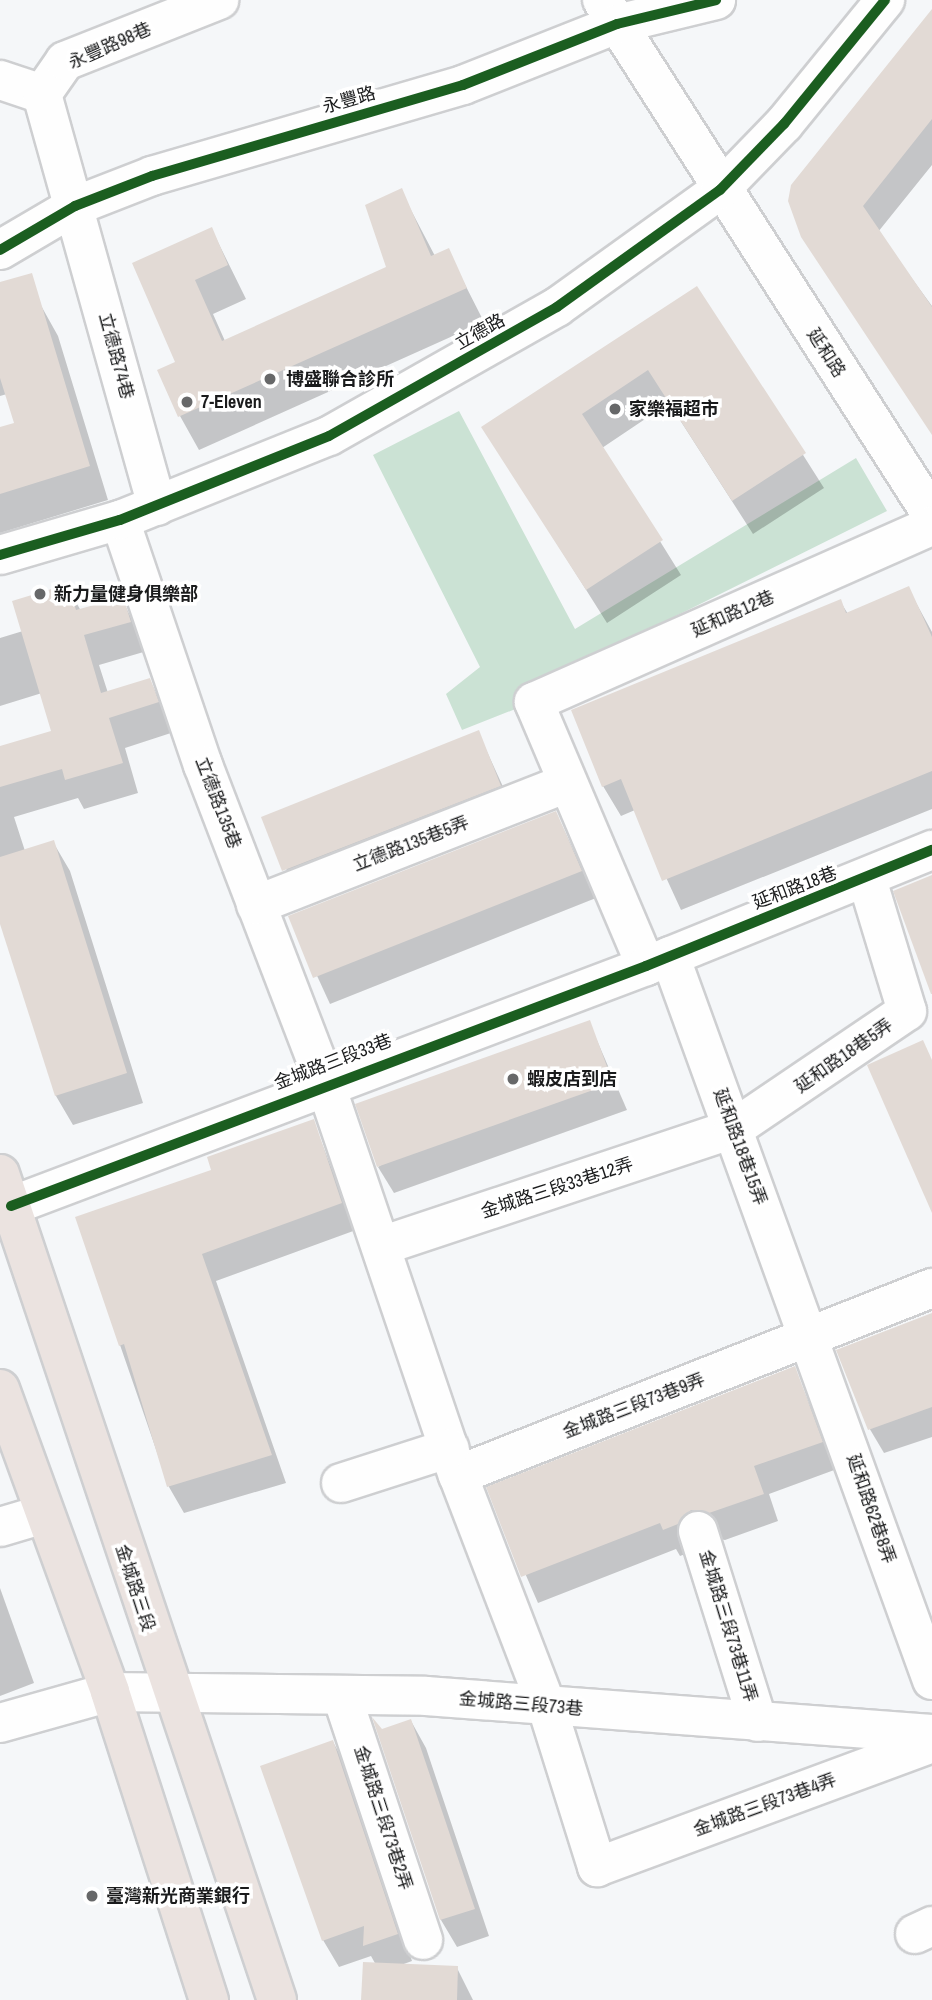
<!DOCTYPE html>
<html>
<head>
<meta charset="utf-8">
<style>
  body { margin:0 }
  #map { position:relative; width:932px; height:2000px; overflow:hidden; background:#f5f7f9; font-family:"Archivo Narrow","Noto Sans TC",sans-serif }
  div>[style] { position:absolute }
  .green>* { inset:0; background:#cbe2d4 }
  .shadow>* { inset:0; background:#0003 }
  .building>* { inset:0; background:#e2dad5 }
  .roads { filter:drop-shadow(2px 0 #cecfd1) drop-shadow(-2px 0 #cecfd1) drop-shadow(0 2px #cecfd1) drop-shadow(0 -2px #cecfd1) }
  .minor>* { height:38px; margin:-19px; padding:0 19px; transform-origin:19px; border-radius:19px; background:#fefefe }
  .major>* { height:38px; margin:-19px; padding:0 19px; transform-origin:19px; border-radius:19px; background:#ebe3e0 }
  .cycleway>* { height:10px; margin:-5px; padding:0 5px; transform-origin:5px; border-radius:5px; background:#1b5e20 }
  .dots>* { width:19px; height:19px; translate:-50% -50%; box-sizing:border-box; border:4px solid #fff; border-radius:50% }
  span { translate:-50% -50%; white-space:nowrap; text-align:center; line-height:1.15; -webkit-text-stroke:7px #fff; paint-order:stroke }
  .street-label { font-size:18px; color:#1a1b1c }
  .poi-label { font-size:18px; color:#1a1b1c; font-weight:700 }
  .left { translate:0 -50%; text-align:left }
</style>
</head>
<body>
<div id="map">
  <div class="green">
    <div style="clip-path:polygon(459px 411px,575px 629px,856px 458px,887px 511px,523px 692px,523px 706px,462px 730px,446px 694px,480px 667px,373px 455px)"></div>
  </div>
  <div class="shadow">
    <div style="clip-path:polygon(932px 12px,932px 165px,878px 232px,932px 306px,932px 433px,811px 250px)"></div>
    <div style="clip-path:polygon(401px 191px,435px 256px,448px 251px,484px 322px,199px 450px,180px 416px,177px 363px,134px 264px,212px 230px,246px 299px,213px 314px,225px 341px,389px 268px)"></div>
    <div style="clip-path:polygon(697px 288px,824px 488px,753px 534px,669px 403px,602px 448px,681px 575px,607px 623px,484px 428px)"></div>
    <div style="clip-path:polygon(39px 302px,58px 336px,108px 500px,0 533px,0 429px,16px 424px,7px 394px,0 396px,0 314px)"></div>
    <div style="clip-path:polygon(67px 586px,81px 611px,122px 599px,147px 651px,99px 665px,108px 693px,150px 680px,174px 732px,125px 748px,138px 793px,84px 809px,78px 798px,14px 817px,25px 851px,53px 842px,70px 871px,143px 1103px,73px 1125px,56px 1096px,0 917px,0 748px,53px 732px,42px 693px,0 706px,0 638px,23px 631px)"></div>
    <div style="clip-path:polygon(908px 588px,932px 632px,932px 809px,681px 910px,635px 810px,621px 816px,603px 786px,840px 601px,848px 614px)"></div>
    <div style="clip-path:polygon(478px 732px,515px 813px,299px 897px,263px 818px)"></div>
    <div style="clip-path:polygon(556px 813px,596px 898px,330px 1004px,290px 917px)"></div>
    <div style="clip-path:polygon(589px 1022px,627px 1110px,394px 1193px,378px 1167px)"></div>
    <div style="clip-path:polygon(313px 1121px,356px 1230px,216px 1281px,286px 1483px,184px 1513px,169px 1487px,120px 1345px)"></div>
    <div style="clip-path:polygon(932px 1316px,932px 1437px,884px 1453px,868px 1426px)"></div>
    <div style="clip-path:polygon(794px 1368px,837px 1469px,769px 1494px,778px 1521px,725px 1540px,707px 1537px,693px 1551px,680px 1556px,676px 1549px,538px 1603px,488px 1488px)"></div>
    <div style="clip-path:polygon(0 1588px,34px 1683px,0 1696px)"></div>
    <div style="clip-path:polygon(411px 1721px,426px 1748px,489px 1936px,457px 1947px,441px 1920px,377px 1726px,381px 1731px)"></div>
    <div style="clip-path:polygon(333px 1742px,348px 1769px,412px 1961px,401px 1965px,457px 1968px,473px 2000px,363px 2000px,376px 1965px,371px 1956px,339px 1967px,323px 1940px)"></div>
  </div>
  <div class="building">
    <div style="clip-path:polygon(932px 9px,932px 119px,863px 206px,932px 307px,932px 435px,801px 237px,788px 201px,791px 185px)"></div>
    <div style="clip-path:polygon(402px 188px,431px 256px,449px 248px,467px 288px,178px 417px,157px 370px,175px 362px,132px 263px,212px 227px,228px 265px,195px 280px,222px 341px,386px 267px,365px 205px)"></div>
    <div style="clip-path:polygon(32px 273px,90px 466px,0 494px,0 427px,14px 423px,0 378px,0 282px)"></div>
    <div style="clip-path:polygon(697px 286px,806px 453px,732px 501px,648px 370px,582px 414px,663px 540px,586px 590px,481px 427px)"></div>
    <div style="clip-path:polygon(68px 584px,76px 610px,123px 597px,131px 622px,84px 635px,101px 693px,150px 678px,159px 702px,109px 718px,123px 763px,65px 780px,62px 769px,0 787px,0 746px,51px 731px,12px 601px)"></div>
    <div style="clip-path:polygon(909px 586px,932px 637px,932px 771px,662px 881px,621px 779px,602px 787px,571px 710px,841px 599px,846px 613px)"></div>
    <div style="clip-path:polygon(479px 730px,501px 786px,282px 871px,261px 817px)"></div>
    <div style="clip-path:polygon(556px 811px,582px 871px,313px 978px,288px 916px)"></div>
    <div style="clip-path:polygon(54px 840px,127px 1073px,55px 1096px,0 924px,0 857px)"></div>
    <div style="clip-path:polygon(932px 875px,932px 994px,931px 994px,893px 891px)"></div>
    <div style="clip-path:polygon(590px 1020px,613px 1083px,377px 1167px,355px 1104px)"></div>
    <div style="clip-path:polygon(923px 1040px,932px 1060px,932px 1213px,867px 1065px)"></div>
    <div style="clip-path:polygon(314px 1119px,342px 1203px,202px 1254px,272px 1455px,167px 1487px,124px 1344px,119px 1346px,75px 1217px,211px 1170px,207px 1157px)"></div>
    <div style="clip-path:polygon(932px 1313px,932px 1407px,868px 1430px,836px 1350px)"></div>
    <div style="clip-path:polygon(795px 1366px,823px 1442px,754px 1466px,764px 1494px,709px 1513px,691px 1510px,678px 1524px,663px 1530px,660px 1523px,521px 1577px,486px 1487px)"></div>
    <div style="clip-path:polygon(372px 1717px,382px 1729px,411px 1719px,475px 1909px,440px 1920px)"></div>
    <div style="clip-path:polygon(333px 1740px,398px 1934px,363px 1946px,364px 1926px,322px 1941px,260px 1766px)"></div>
    <div style="clip-path:polygon(363px 1962px,458px 1966px,457px 2000px,361px 2000px)"></div>
  </div>
  <div class="roads">
    <div class="minor">
      <div style="left:602px;top:0;width:612px;rotate:57.35deg"></div>
      <div style="left:0;top:80px;width:44px;rotate:18.4deg"></div>
      <div style="left:0;top:250px;width:87px;rotate:-30.4deg"></div>
      <div style="left:75px;top:206px;width:83px;rotate:-21.3deg"></div>
      <div style="left:152px;top:176px;width:324px;rotate:-16.3deg"></div>
      <div style="left:463px;top:85px;width:166px;rotate:-21.6deg"></div>
      <div style="left:617px;top:24px;width:102px;rotate:-13.6deg"></div>
      <div style="left:157px;top:506px;width:428px;rotate:-105.6deg"></div>
      <div style="left:42px;top:94px;width:40px;rotate:-55.1deg"></div>
      <div style="left:65px;top:61px;width:166px;rotate:-21.6deg"></div>
      <div style="left:120px;top:520px;width:259px;rotate:71.3deg"></div>
      <div style="left:203px;top:765px;width:341px;rotate:69deg"></div>
      <div style="left:325px;top:1083px;width:414px;rotate:71.3deg"></div>
      <div style="left:458px;top:1475px;width:248px;rotate:69deg"></div>
      <div style="left:547px;top:1707px;width:168px;rotate:72.6deg"></div>
      <div style="left:597px;top:1867px;width:357px;rotate:-20.3deg"></div>
      <div style="left:0;top:555px;width:125px;rotate:-16.3deg"></div>
      <div style="left:120px;top:520px;width:225px;rotate:-21.9deg"></div>
      <div style="left:329px;top:436px;width:262px;rotate:-29.5deg"></div>
      <div style="left:557px;top:307px;width:201px;rotate:-35.7deg"></div>
      <div style="left:720px;top:190px;width:92px;rotate:-45.9deg"></div>
      <div style="left:784px;top:124px;width:160px;rotate:-50.8deg"></div>
      <div style="left:256px;top:905px;width:332px;rotate:-21.4deg"></div>
      <div style="left:670px;top:956px;width:770px;rotate:70.11deg"></div>
      <div style="left:646px;top:966px;width:287px;rotate:-113deg"></div>
      <div style="left:534px;top:702px;width:435px;rotate:-23.9deg"></div>
      <div style="left:11px;top:1206px;width:679px;rotate:-20.7deg"></div>
      <div style="left:646px;top:966px;width:309px;rotate:-22.1deg"></div>
      <div style="left:381px;top:1246px;width:371px;rotate:-18.4deg"></div>
      <div style="left:733px;top:1129px;width:210px;rotate:-34.1deg"></div>
      <div style="left:907px;top:1011px;width:138px;rotate:-106.9deg"></div>
      <div style="left:458px;top:1475px;width:510px;rotate:-21.53deg"></div>
      <div style="left:341px;top:1483px;width:114px;rotate:-17.8deg"></div>
      <div style="left:0;top:1527px;width:46px;rotate:-16.5deg"></div>
      <div style="left:698px;top:1531px;width:200px;rotate:72.6deg"></div>
      <div style="left:342px;top:1696px;width:257px;rotate:71.6deg"></div>
      <div style="left:0;top:1723px;width:114px;rotate:-15.7deg"></div>
      <div style="left:110px;top:1692px;width:316px;rotate:0.7deg"></div>
      <div style="left:426px;top:1696px;width:507px;rotate:4.29deg"></div>
      <div style="left:915px;top:1934px;width:19px;rotate:-25deg"></div>
    </div>
    <div class="major">
      <div style="left:0;top:1174px;width:871px;rotate:71.46deg"></div>
      <div style="left:0;top:1389px;width:322px;rotate:70deg"></div>
      <div style="left:110px;top:1692px;width:324px;rotate:72.2deg"></div>
    </div>
  </div>
  <div class="cycleway">
    <div style="left:0;top:250px;width:87px;rotate:-30.4deg"></div>
    <div style="left:75px;top:206px;width:83px;rotate:-21.3deg"></div>
    <div style="left:152px;top:176px;width:324px;rotate:-16.3deg"></div>
    <div style="left:463px;top:85px;width:166px;rotate:-21.6deg"></div>
    <div style="left:617px;top:24px;width:102px;rotate:-13.6deg"></div>
    <div style="left:0;top:555px;width:125px;rotate:-16.3deg"></div>
    <div style="left:120px;top:520px;width:225px;rotate:-21.9deg"></div>
    <div style="left:329px;top:436px;width:262px;rotate:-29.5deg"></div>
    <div style="left:557px;top:307px;width:201px;rotate:-35.7deg"></div>
    <div style="left:720px;top:190px;width:92px;rotate:-45.9deg"></div>
    <div style="left:784px;top:124px;width:160px;rotate:-50.8deg"></div>
    <div style="left:11px;top:1206px;width:679px;rotate:-20.7deg"></div>
    <div style="left:646px;top:966px;width:309px;rotate:-22.1deg"></div>
  </div>
  <div class="dots">
    <div style="left:270px;top:379px;background:#676869"></div>
    <div style="left:187px;top:402px;background:#676869"></div>
    <div style="left:615px;top:409px;background:#676869"></div>
    <div style="left:40px;top:594px;background:#676869"></div>
    <div style="left:513px;top:1079px;background:#676869"></div>
    <div style="left:92px;top:1896px;background:#676869"></div>
  </div>
  <div class="street-label">
    <span style="left:110px;top:46px;rotate:-24deg">永豐路98巷</span>
    <span style="left:349px;top:100px;rotate:-16deg">永豐路</span>
    <span style="left:480px;top:332px;rotate:-29deg">立德路</span>
    <span style="left:826px;top:353px;rotate:57deg">延和路</span>
    <span style="left:116px;top:356px;rotate:75deg">立德路74巷</span>
    <span style="left:733px;top:614px;rotate:-24deg">延和路12巷</span>
    <span style="left:218px;top:803px;rotate:69deg">立德路135巷</span>
    <span style="left:411px;top:844px;rotate:-21deg">立德路135巷5弄</span>
    <span style="left:795px;top:888px;rotate:-21deg">延和路18巷</span>
    <span style="left:844px;top:1056px;rotate:-35deg">延和路18巷5弄</span>
    <span style="left:333px;top:1062px;rotate:-21deg">金城路三段33巷</span>
    <span style="left:740px;top:1147px;rotate:70deg">延和路18巷15弄</span>
    <span style="left:557px;top:1188px;rotate:-18deg">金城路三段33巷12弄</span>
    <span style="left:634px;top:1406px;rotate:-21deg">金城路三段73巷9弄</span>
    <span style="left:871px;top:1509px;rotate:71deg">延和路62巷8弄</span>
    <span style="left:135px;top:1588px;rotate:72deg">金城路三段</span>
    <span style="left:728px;top:1626px;rotate:73deg">金城路三段73巷11弄</span>
    <span style="left:521px;top:1704px;rotate:5deg">金城路三段73巷</span>
    <span style="left:765px;top:1805px;rotate:-20deg">金城路三段73巷4弄</span>
    <span style="left:383px;top:1818px;rotate:72deg">金城路三段73巷2弄</span>
  </div>
  <div class="poi-label">
    <span class="left" style="left:286px;top:379px">博盛聯合診所</span>
    <span class="left" style="left:201px;top:402px">7-Eleven</span>
    <span class="left" style="left:629px;top:409px">家樂福超市</span>
    <span class="left" style="left:54px;top:594px">新力量健身俱樂部</span>
    <span class="left" style="left:527px;top:1079px">蝦皮店到店</span>
    <span class="left" style="left:106px;top:1896px">臺灣新光商業銀行</span>
  </div>
</div>
</body>
</html>
